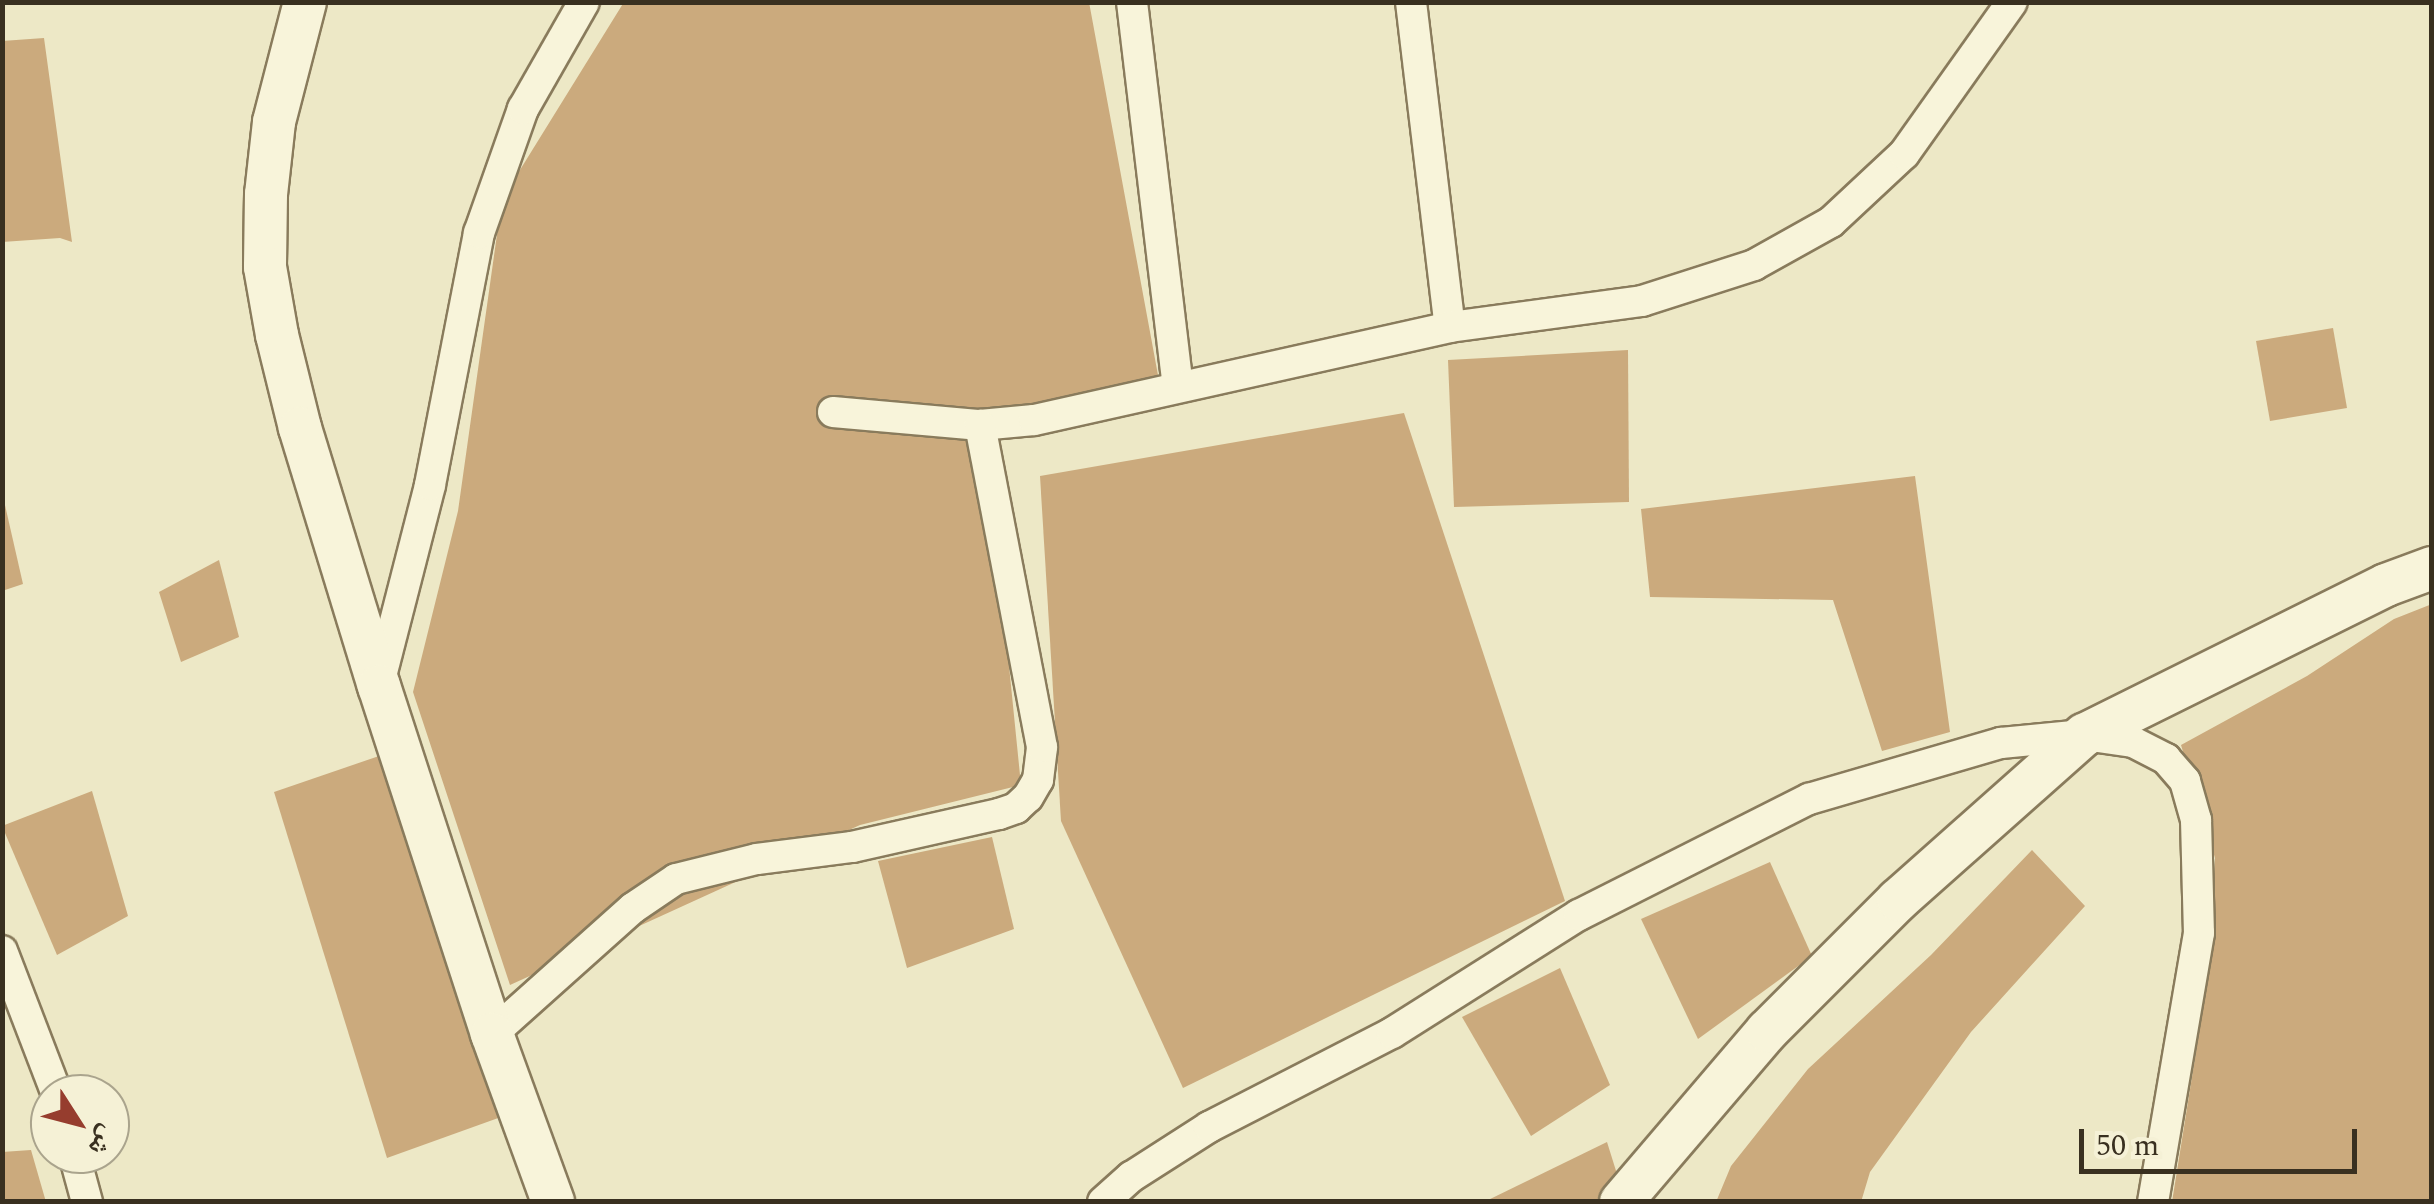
<!DOCTYPE html>
<html>
<head>
<meta charset="utf-8">
<style>
  body { margin:0 }
  #map { position:relative; width:2434px; height:1204px; overflow:hidden; background:#ede8c6; font-family:Spectral,"Noto Naskh Arabic",serif }
  div>[style] { position:absolute }
  .building>* { inset:0; background:#cbaa7d }
  .roads { filter:drop-shadow(2px 0 #897b5c) drop-shadow(-2px 0 #897b5c) drop-shadow(0 2px #897b5c) drop-shadow(0 -2px #897b5c) }
  .street>* { height:30px; margin:-15px; padding:0 15px; transform-origin:15px; border-radius:15px; background:#f8f4da }
  .secondary>* { height:42px; margin:-21px; padding:0 21px; transform-origin:21px; border-radius:21px; background:#f8f4da }
  span { translate:-50% -50%; white-space:nowrap; text-align:center; line-height:1.15; -webkit-text-stroke:8px #f5f1d6; paint-order:stroke }
  .frame { position:absolute; inset:0; border:5px solid #393020; pointer-events:none }
  .north { position:absolute; left:30px; top:1074px; width:100px; height:100px; box-sizing:border-box; background:#f5f1d6; border:2px solid #aaa48d; border-radius:50%; rotate:126deg; font-size:28px; font-weight:700; line-height:40px; text-align:center; color:#393020 }
  .north::after { content:''; display:block; margin:auto; width:35px; height:45px; background:#963d2e; clip-path:polygon(50% 0,100% 100%,50% 72%,0 100%) }
  .scale { position:absolute; left:2079px; top:1129px; width:278px; height:45px; box-sizing:border-box; border:5px solid #393020; border-top:0; padding-left:12px; font-size:30px; line-height:35px; white-space:nowrap; color:#393020; -webkit-text-stroke:8px #f5f1d6; paint-order:stroke }
</style>
</head>
<body>
<div id="map">
  <div class="building">
    <div style="clip-path:polygon(624px 2px,1089px 2px,1160px 386px,990px 416px,987px 447px,1021px 785px,860px 825px,510px 985px,413px 692px,458px 511px,502px 199px)"></div>
    <div style="clip-path:polygon(44px 38px,72px 242px,60px 238px,2px 242px,2px 41px)"></div>
    <div style="clip-path:polygon(2333px 328px,2347px 408px,2270px 421px,2256px 341px)"></div>
    <div style="clip-path:polygon(1628px 350px,1629px 502px,1454px 507px,1448px 360px)"></div>
    <div style="clip-path:polygon(1404px 413px,1565px 901px,1183px 1088px,1061px 821px,1040px 476px)"></div>
    <div style="clip-path:polygon(1915px 476px,1950px 732px,1882px 751px,1833px 600px,1650px 597px,1641px 509px)"></div>
    <div style="clip-path:polygon(2px 492px,23px 584px,2px 591px)"></div>
    <div style="clip-path:polygon(219px 560px,239px 637px,181px 662px,159px 592px)"></div>
    <div style="clip-path:polygon(2432px 604px,2432px 1202px,2172px 1202px,2207px 983px,2215px 858px,2181px 745px,2307px 676px,2394px 619px)"></div>
    <div style="clip-path:polygon(379px 756px,501px 1117px,387px 1158px,274px 792px)"></div>
    <div style="clip-path:polygon(92px 791px,128px 916px,57px 955px,2px 826px)"></div>
    <div style="clip-path:polygon(992px 837px,1014px 929px,907px 968px,878px 861px)"></div>
    <div style="clip-path:polygon(2032px 850px,2085px 906px,1971px 1032px,1870px 1172px,1861px 1202px,1716px 1202px,1731px 1166px,1808px 1069px,1931px 955px)"></div>
    <div style="clip-path:polygon(1770px 862px,1812px 956px,1698px 1039px,1641px 919px)"></div>
    <div style="clip-path:polygon(1560px 968px,1610px 1085px,1531px 1136px,1462px 1017px)"></div>
    <div style="clip-path:polygon(1607px 1142px,1622px 1190px,1614px 1202px,1484px 1202px)"></div>
    <div style="clip-path:polygon(31px 1150px,46px 1202px,2px 1202px,2px 1152px)"></div>
  </div>
  <div class="roads">
    <div class="street">
      <div style="left:1132px;top:2px;width:386px;rotate:83.2deg"></div>
      <div style="left:1411px;top:2px;width:327px;rotate:83.2deg"></div>
      <div style="left:833px;top:412px;width:148px;rotate:5.1deg"></div>
      <div style="left:980px;top:425px;width:54px;rotate:-5.3deg"></div>
      <div style="left:1034px;top:420px;width:426px;rotate:-12.6deg"></div>
      <div style="left:1450px;top:327px;width:194px;rotate:-7.7deg"></div>
      <div style="left:1642px;top:301px;width:118px;rotate:-17.8deg"></div>
      <div style="left:1754px;top:265px;width:88px;rotate:-29.2deg"></div>
      <div style="left:1831px;top:222px;width:100px;rotate:-43deg"></div>
      <div style="left:1904px;top:154px;width:186px;rotate:-54.6deg"></div>
      <div style="left:379px;top:684px;width:205px;rotate:-75.6deg"></div>
      <div style="left:430px;top:485px;width:257px;rotate:-79deg"></div>
      <div style="left:479px;top:233px;width:132px;rotate:-70.5deg"></div>
      <div style="left:523px;top:109px;width:123px;rotate:-60.3deg"></div>
      <div style="left:2px;top:951px;width:153px;rotate:69deg"></div>
      <div style="left:492px;top:1034px;width:189px;rotate:-41.8deg"></div>
      <div style="left:633px;top:908px;width:52px;rotate:-34deg"></div>
      <div style="left:676px;top:879px;width:83px;rotate:-13.9deg"></div>
      <div style="left:757px;top:859px;width:96px;rotate:-7.2deg"></div>
      <div style="left:852px;top:847px;width:151px;rotate:-12.7deg"></div>
      <div style="left:999px;top:814px;width:18px;rotate:-19deg"></div>
      <div style="left:1016px;top:808px;width:16px;rotate:-43deg"></div>
      <div style="left:1028px;top:797px;width:20px;rotate:-60deg"></div>
      <div style="left:1038px;top:780px;width:33px;rotate:-83deg"></div>
      <div style="left:1042px;top:747px;width:328px;rotate:-100.9deg"></div>
      <div style="left:74px;top:1154px;width:50px;rotate:74.8deg"></div>
      <div style="left:1103px;top:1202px;width:38px;rotate:-42deg"></div>
      <div style="left:1131px;top:1177px;width:93px;rotate:-32.7deg"></div>
      <div style="left:1209px;top:1127px;width:206px;rotate:-27.2deg"></div>
      <div style="left:1392px;top:1033px;width:221px;rotate:-32.3deg"></div>
      <div style="left:1579px;top:915px;width:258px;rotate:-26.8deg"></div>
      <div style="left:1809px;top:799px;width:200px;rotate:-16.3deg"></div>
      <div style="left:2001px;top:743px;width:83px;rotate:-5.5deg"></div>
      <div style="left:2084px;top:735px;width:49px;rotate:8.1deg"></div>
      <div style="left:2133px;top:742px;width:37px;rotate:27deg"></div>
      <div style="left:2166px;top:759px;width:29px;rotate:49deg"></div>
      <div style="left:2185px;top:781px;width:41px;rotate:74.2deg"></div>
      <div style="left:2196px;top:820px;width:113px;rotate:88.5deg"></div>
      <div style="left:2199px;top:933px;width:273px;rotate:99.7deg"></div>
    </div>
    <div class="secondary">
      <div style="left:305px;top:2px;width:124px;rotate:104.5deg"></div>
      <div style="left:274px;top:122px;width:72px;rotate:96.3deg"></div>
      <div style="left:266px;top:194px;width:73px;rotate:90.8deg"></div>
      <div style="left:265px;top:267px;width:69px;rotate:80deg"></div>
      <div style="left:277px;top:335px;width:96px;rotate:76.1deg"></div>
      <div style="left:300px;top:428px;width:270px;rotate:73deg"></div>
      <div style="left:379px;top:686px;width:366px;rotate:72deg"></div>
      <div style="left:492px;top:1034px;width:179px;rotate:70deg"></div>
      <div style="left:1621px;top:1202px;width:225px;rotate:-49.5deg"></div>
      <div style="left:1767px;top:1031px;width:185px;rotate:-45deg"></div>
      <div style="left:1898px;top:900px;width:249px;rotate:-41.6deg"></div>
      <div style="left:2084px;top:735px;width:337px;rotate:-26.4deg"></div>
      <div style="left:2386px;top:585px;width:49px;rotate:-20.3deg"></div>
    </div>
  </div>
  <div class="frame"></div>
  <div class="north">ش</div>
  <div class="scale">50 m</div>
</div>
</body>
</html>
